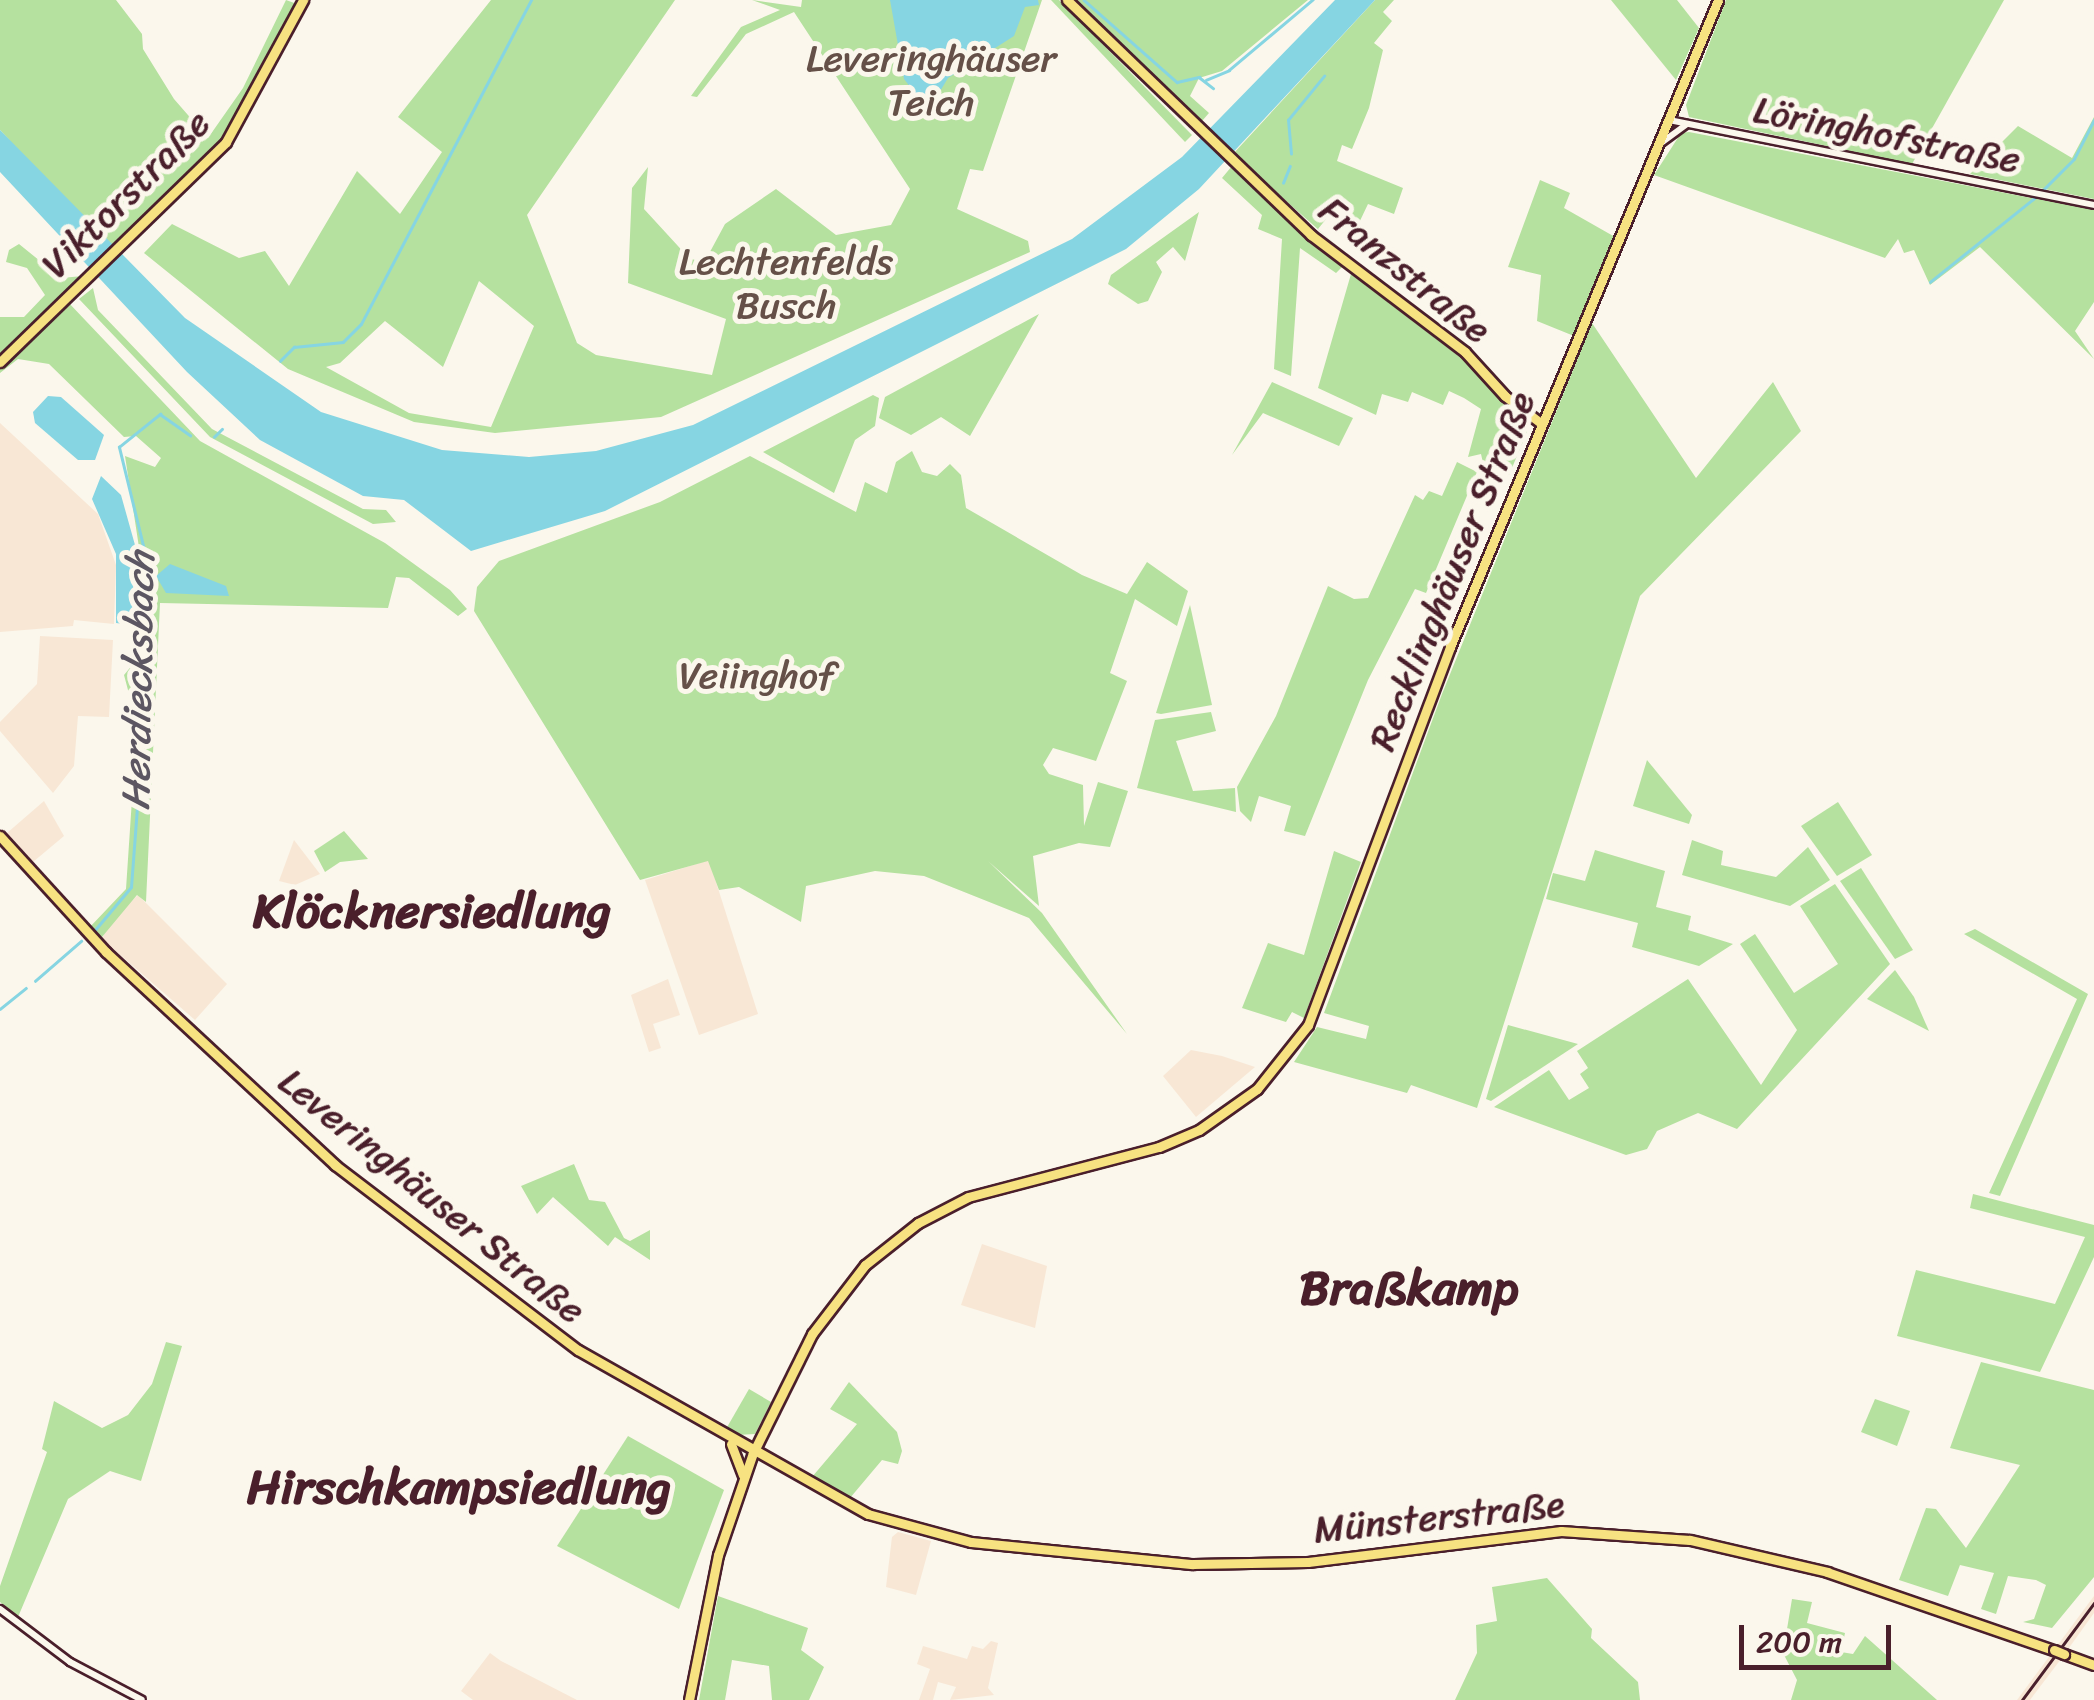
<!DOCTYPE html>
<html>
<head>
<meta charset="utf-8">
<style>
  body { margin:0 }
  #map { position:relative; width:2094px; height:1700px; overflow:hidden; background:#fbf7ec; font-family:Sriracha,sans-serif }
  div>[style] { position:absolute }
  .built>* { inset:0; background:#f8e7d5 }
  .green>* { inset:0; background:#b5e19f }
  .water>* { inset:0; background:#86d5e2 }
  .stream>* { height:2.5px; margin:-1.25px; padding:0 1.25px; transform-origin:1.25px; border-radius:1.25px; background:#86d5e2 }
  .roads { filter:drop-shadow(2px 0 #4a1f2b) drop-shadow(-2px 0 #4a1f2b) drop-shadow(0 2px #4a1f2b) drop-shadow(0 -2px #4a1f2b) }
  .minor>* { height:6px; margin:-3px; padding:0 3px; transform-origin:3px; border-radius:3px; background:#fbf7ec }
  .major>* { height:9px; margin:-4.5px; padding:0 4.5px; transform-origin:4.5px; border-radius:4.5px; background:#f7e281 }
  .rail>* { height:2.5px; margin:-1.25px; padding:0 1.25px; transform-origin:1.25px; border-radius:1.25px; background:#4a1f2b }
  .bridges { filter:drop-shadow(2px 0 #4a1f2b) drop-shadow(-2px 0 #4a1f2b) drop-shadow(0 2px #4a1f2b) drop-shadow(0 -2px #4a1f2b) }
  .major-bridge>* { height:9px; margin:-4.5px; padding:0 4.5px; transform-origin:4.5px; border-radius:4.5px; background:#f7e281 }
  span { translate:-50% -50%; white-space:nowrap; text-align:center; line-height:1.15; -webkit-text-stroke:10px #fbf7ec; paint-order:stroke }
  .park-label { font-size:38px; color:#655048 }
  .street-label { font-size:38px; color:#4a1f2b }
  .water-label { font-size:40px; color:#5c5662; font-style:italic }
  .district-label { font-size:48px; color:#4a1f2b; font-weight:700 }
  .scale { position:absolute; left:1739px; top:1625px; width:152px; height:45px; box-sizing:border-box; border:5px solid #4a1f2b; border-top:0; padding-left:12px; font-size:30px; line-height:35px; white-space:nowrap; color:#4a1f2b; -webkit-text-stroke:8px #fbf7ec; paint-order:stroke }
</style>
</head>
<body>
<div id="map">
  <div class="built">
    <div style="clip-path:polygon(0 423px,98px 514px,116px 565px,114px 624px,74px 620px,73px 626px,0 632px)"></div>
    <div style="clip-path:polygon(40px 636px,113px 640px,109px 717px,78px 716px,74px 766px,53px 793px,0 731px,0 722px,37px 684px)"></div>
    <div style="clip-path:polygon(44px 801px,64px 836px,33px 862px,7px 833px)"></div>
    <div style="clip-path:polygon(294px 840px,320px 874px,295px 885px,279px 881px)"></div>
    <div style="clip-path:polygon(709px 860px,758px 1014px,699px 1035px,645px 880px)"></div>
    <div style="clip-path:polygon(138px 895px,227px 984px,195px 1020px,102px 939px,109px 922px)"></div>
    <div style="clip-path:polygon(668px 979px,680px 1015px,653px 1024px,661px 1048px,649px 1052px,631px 995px)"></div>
    <div style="clip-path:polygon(1191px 1050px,1222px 1056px,1255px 1067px,1196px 1117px,1163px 1076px)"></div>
    <div style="clip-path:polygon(982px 1244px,1047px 1266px,1035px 1328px,961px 1305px)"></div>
    <div style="clip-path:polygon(898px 1532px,931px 1541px,916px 1595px,886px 1587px,892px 1537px)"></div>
    <div style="clip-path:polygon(2094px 1596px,2094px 1613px,2061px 1659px,2030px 1700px,2017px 1700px)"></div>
    <div style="clip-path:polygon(991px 1641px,998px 1643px,988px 1688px,994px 1695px,950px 1700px,956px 1687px,938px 1682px,933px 1700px,919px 1700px,930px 1669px,917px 1664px,923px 1646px,967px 1659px,972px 1646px,983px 1649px)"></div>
    <div style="clip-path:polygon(490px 1653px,501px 1661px,577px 1700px,473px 1700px,461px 1691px)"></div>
  </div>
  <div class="green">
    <div style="clip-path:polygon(0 0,116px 0,142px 34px,143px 49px,174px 99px,208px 138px,243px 88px,286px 0,297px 4px,216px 149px,112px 250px,0 130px)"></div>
    <div style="clip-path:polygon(evenodd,491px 0,675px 0,527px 215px,577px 343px,596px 355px,712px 375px,726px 319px,628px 283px,632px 188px,648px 167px,644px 209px,689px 258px,704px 263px,725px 224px,776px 189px,836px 235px,891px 225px,910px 189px,794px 12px,746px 34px,697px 97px,691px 96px,741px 27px,780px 10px,752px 0,801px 7px,802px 0,1042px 0,983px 171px,970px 169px,957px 209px,1028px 241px,1030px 252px,661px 417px,495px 433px,414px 422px,288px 369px,144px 253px,172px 224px,239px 258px,265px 251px,289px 286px,357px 171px,400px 214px,442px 152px,398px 117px,491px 0,479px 281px,534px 326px,491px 427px,409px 413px,326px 367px,340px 363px,385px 321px,443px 367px,479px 281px)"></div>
    <div style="clip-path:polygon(1051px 0,1059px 0,1192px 135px,1185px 142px)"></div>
    <div style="clip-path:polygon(1074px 0,1308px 0,1222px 71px,1199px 78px,1190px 96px,1209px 113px,1202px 121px)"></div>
    <div style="clip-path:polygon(1375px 0,1394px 0,1383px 12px,1392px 21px,1374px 43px,1383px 50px,1369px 108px,1352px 149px,1342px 145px,1337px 161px,1403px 188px,1394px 214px,1368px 204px,1358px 225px,1335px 208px,1318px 229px,1363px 269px,1233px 154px)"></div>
    <div style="clip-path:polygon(1611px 0,1677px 0,1699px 28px,1676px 80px)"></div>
    <div style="clip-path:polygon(1726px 0,2004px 0,1912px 164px,1689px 117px,1686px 105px)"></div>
    <div style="clip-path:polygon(2094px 117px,2094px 199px,1970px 174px,2018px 126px,2072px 158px)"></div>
    <div style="clip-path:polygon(1689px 132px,2094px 210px,2094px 302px,2075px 331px,2094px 359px,1980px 247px,1930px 285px,1914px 250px,1904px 253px,1898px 239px,1885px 258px,1654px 175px,1681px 133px)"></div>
    <div style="clip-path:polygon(1232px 166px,1343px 266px,1336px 273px,1300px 248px,1291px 376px,1274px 369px,1282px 239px,1258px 229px,1262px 215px,1222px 178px)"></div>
    <div style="clip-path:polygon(1540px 180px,1570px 193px,1564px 208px,1615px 237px,1574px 336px,1537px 321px,1541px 275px,1508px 267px)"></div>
    <div style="clip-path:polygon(1199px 212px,1185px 261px,1173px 247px,1156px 262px,1162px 272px,1148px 301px,1138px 304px,1108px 284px,1111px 275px)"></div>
    <div style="clip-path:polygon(19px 244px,61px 278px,83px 276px,0 357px,0 317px,24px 317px,45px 295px,27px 268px,6px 262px,9px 250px)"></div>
    <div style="clip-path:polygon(1351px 274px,1473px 367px,1527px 432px,1509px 475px,1483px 463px,1481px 454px,1468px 457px,1481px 409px,1464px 398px,1449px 391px,1443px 405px,1412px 392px,1408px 402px,1382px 394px,1376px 415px,1318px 388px)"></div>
    <div style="clip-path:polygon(93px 288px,98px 310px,212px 429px,363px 509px,386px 510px,396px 522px,373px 524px,210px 437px,79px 299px)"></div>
    <div style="clip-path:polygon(67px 301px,200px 441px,385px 543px,450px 590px,467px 609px,458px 616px,409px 578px,396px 577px,388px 608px,160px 603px,146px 902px,137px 895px,102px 937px,89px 928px,126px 889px,137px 724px,124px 675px,138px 658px,144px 580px,125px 456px,155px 467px,161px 458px,136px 436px,124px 437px,49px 364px,18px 359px,0 373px,0 365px)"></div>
    <div style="clip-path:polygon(1039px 314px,970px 436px,941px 417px,911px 435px,879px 418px,885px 397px)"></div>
    <div style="clip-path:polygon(1592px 323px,1696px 478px,1773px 382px,1801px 431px,1640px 596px,1477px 1108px,1411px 1085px,1407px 1093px,1294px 1062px,1317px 1027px,1366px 1039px,1369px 1026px,1324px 1013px,1442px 694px)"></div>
    <div style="clip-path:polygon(1272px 382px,1353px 418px,1339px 446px,1263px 413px,1232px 455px)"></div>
    <div style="clip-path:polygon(873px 395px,879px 398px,875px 426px,855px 440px,834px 493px,763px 452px)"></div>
    <div style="clip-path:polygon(912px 451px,922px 472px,937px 476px,950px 464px,961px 475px,966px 508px,1082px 575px,1127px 594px,1147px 562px,1188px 591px,1177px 626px,1135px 599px,1110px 673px,1127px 681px,1096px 761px,1053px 748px,1043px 765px,1049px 774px,1083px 785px,1084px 826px,1098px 782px,1128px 791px,1110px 847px,1079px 843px,1033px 856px,1039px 906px,988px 861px,1042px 913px,1127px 1034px,1029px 918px,924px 876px,875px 871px,806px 886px,801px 922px,739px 887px,719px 890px,708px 861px,640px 880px,474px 611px,477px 587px,499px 561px,660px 502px,750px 456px,856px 512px,865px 482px,887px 493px,896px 462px)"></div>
    <div style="clip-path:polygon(1457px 462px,1477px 472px,1426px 593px,1415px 589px,1368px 680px,1305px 836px,1284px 831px,1291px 806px,1259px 796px,1251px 822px,1240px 811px,1237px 787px,1276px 716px,1328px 586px,1354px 599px,1368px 598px,1415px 495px,1423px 500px,1429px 491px,1442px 496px)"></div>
    <div style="clip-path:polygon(1190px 605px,1212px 705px,1161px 714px,1156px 713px)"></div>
    <div style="clip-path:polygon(1211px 712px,1216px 731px,1176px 741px,1193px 791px,1235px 788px,1236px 812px,1137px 788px,1155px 720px)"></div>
    <div style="clip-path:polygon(1647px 760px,1692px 815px,1689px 824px,1633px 806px)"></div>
    <div style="clip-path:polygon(1838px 802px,1872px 855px,1837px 876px,1801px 826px)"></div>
    <div style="clip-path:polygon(344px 831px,368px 859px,340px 862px,325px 872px,314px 851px)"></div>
    <div style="clip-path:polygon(1692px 840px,1723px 851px,1721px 865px,1776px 877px,1808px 847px,1830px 880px,1790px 906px,1682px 875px)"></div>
    <div style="clip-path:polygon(1595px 850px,1665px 871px,1656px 907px,1691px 916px,1688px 930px,1733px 944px,1699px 966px,1632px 947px,1638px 923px,1546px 899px,1553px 873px,1585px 881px)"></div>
    <div style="clip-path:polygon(1334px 851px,1361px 862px,1304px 1018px,1292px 1012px,1286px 1022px,1242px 1008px,1268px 943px,1304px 955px)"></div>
    <div style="clip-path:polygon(1861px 868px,1913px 950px,1895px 959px,1840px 881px)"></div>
    <div style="clip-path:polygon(1835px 884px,1890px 964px,1737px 1129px,1698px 1113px,1657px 1131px,1647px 1149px,1626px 1155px,1494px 1107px,1549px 1070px,1569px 1100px,1589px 1088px,1580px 1074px,1588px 1068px,1577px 1051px,1688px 979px,1761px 1085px,1797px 1030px,1740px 944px,1755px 934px,1794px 993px,1838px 964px,1800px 906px)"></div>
    <div style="clip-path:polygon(1975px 929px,2088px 994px,2000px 1196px,1989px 1193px,2077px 999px,1964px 934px)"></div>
    <div style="clip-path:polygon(1895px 970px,1914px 997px,1929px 1031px,1867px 999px)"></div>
    <div style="clip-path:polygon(1508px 1025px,1578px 1044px,1491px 1101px,1486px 1099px)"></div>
    <div style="clip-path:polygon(574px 1164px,589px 1200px,605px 1202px,624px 1238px,630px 1241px,650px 1230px,650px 1260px,615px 1237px,608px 1246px,553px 1197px,537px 1214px,521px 1186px)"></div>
    <div style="clip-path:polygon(1973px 1194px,2094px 1225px,2094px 1257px,2040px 1372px,1897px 1336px,1916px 1270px,2055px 1304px,2085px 1237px,1970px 1208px)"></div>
    <div style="clip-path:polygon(166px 1342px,182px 1346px,141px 1481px,110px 1471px,68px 1499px,18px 1617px,0 1602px,0 1586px,47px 1452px,42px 1449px,54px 1401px,102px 1428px,128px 1415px,152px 1384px)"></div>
    <div style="clip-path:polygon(1981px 1362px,2094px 1390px,2094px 1577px,2052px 1628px,2023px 1622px,2034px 1619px,2046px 1585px,2036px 1580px,2008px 1576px,1996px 1614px,1981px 1609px,1994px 1573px,1960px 1565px,1948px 1596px,1899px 1580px,1926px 1508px,1936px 1509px,1966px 1548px,2020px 1465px,1950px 1448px)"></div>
    <div style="clip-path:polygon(849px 1382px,897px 1432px,902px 1451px,898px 1464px,882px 1460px,850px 1498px,812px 1477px,857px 1424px,830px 1409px)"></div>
    <div style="clip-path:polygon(749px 1389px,771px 1402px,755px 1434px,737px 1435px,726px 1429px)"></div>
    <div style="clip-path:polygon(1875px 1399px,1910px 1411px,1897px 1446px,1861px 1432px)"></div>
    <div style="clip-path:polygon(628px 1436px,724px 1490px,679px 1609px,557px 1546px)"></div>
    <div style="clip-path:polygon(1547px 1578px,1592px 1629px,1591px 1638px,1638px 1682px,1640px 1700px,1455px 1700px,1477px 1653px,1476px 1625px,1497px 1621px,1492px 1587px)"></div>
    <div style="clip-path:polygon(718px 1596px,808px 1628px,801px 1650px,824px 1667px,809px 1700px,772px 1700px,769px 1666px,732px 1660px,725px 1700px,699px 1700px)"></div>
    <div style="clip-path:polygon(1792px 1599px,1812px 1602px,1807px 1623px,1845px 1633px,1841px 1652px,1853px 1654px,1865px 1636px,1937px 1700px,1791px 1700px,1797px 1680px,1783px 1653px)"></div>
  </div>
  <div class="water">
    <div style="clip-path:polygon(890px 0,1038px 0,1039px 5px,1025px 7px,1014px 36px,948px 78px,933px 103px,921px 101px,904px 79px)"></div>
    <div style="clip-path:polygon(1335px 0,1375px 0,1199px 189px,1126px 249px,605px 511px,471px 551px,404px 500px,363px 496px,260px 440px,187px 372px,0 172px,0 130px,185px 318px,321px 412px,442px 450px,529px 457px,596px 451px,693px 425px,1072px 239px,1182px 157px)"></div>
    <div style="clip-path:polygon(48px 396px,61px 397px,104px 435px,95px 460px,78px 460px,35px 423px,33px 412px)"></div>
    <div style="clip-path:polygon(101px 476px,121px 495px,135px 545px,132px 625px,116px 623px,116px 554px,92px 499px)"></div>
    <div style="clip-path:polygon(170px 564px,226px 586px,229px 596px,166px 593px,156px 576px)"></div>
  </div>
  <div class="stream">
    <div style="left:1084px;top:0;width:124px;rotate:41.4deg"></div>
    <div style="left:1177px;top:82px;width:23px;rotate:-13deg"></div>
    <div style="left:1199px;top:77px;width:18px;rotate:38deg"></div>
    <div style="left:1206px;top:80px;width:25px;rotate:-23deg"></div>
    <div style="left:1229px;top:70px;width:109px;rotate:-40.1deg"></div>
    <div style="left:1291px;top:154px;width:34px;rotate:-95deg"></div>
    <div style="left:1288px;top:120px;width:57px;rotate:-50.7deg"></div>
    <div style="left:1283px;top:183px;width:18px;rotate:-68deg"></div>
    <div style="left:2042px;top:191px;width:45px;rotate:-45deg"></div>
    <div style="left:2074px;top:159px;width:44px;rotate:-62.9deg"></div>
    <div style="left:1930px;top:282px;width:137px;rotate:-38.8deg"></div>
    <div style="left:280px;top:361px;width:20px;rotate:-45deg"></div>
    <div style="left:294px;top:347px;width:49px;rotate:-5.8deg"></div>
    <div style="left:343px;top:342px;width:25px;rotate:-45deg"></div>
    <div style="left:361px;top:324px;width:366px;rotate:-62.3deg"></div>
    <div style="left:214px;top:437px;width:11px;rotate:-45deg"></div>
    <div style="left:94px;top:931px;width:57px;rotate:-49.9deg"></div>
    <div style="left:131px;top:887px;width:146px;rotate:-85.7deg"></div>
    <div style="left:142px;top:741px;width:187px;rotate:-89.1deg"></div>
    <div style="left:145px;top:554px;width:110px;rotate:-103.7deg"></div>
    <div style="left:119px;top:447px;width:53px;rotate:-38.8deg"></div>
    <div style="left:160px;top:414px;width:37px;rotate:35deg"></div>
    <div style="left:35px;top:981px;width:61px;rotate:-41deg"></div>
    <div style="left:0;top:1009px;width:33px;rotate:-39deg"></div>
  </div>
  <div class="roads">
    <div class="minor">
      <div style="left:1669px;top:120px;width:433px;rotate:11.3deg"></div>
      <div style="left:1661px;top:143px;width:32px;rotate:-36deg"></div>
      <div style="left:0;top:1609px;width:88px;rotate:37.1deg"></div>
      <div style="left:70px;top:1662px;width:81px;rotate:27.8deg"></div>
    </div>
    <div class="major">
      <div style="left:1067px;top:0;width:339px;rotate:43.9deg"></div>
      <div style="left:1311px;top:235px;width:193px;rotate:37.2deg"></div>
      <div style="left:1465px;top:352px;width:59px;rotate:47.7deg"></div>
      <div style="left:1505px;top:396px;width:46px;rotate:37.1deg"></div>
      <div style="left:0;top:362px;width:315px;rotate:-44.2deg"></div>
      <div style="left:226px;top:142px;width:162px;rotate:-61.5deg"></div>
      <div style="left:0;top:836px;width:157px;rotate:47.6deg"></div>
      <div style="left:106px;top:952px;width:313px;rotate:42.9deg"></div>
      <div style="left:335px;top:1165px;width:305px;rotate:37.3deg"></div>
      <div style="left:578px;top:1350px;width:333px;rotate:29.5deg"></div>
      <div style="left:868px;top:1514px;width:107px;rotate:15.2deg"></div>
      <div style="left:971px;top:1542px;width:223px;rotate:5.7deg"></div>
      <div style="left:1193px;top:1564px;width:115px;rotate:-1deg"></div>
      <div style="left:1308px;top:1562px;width:255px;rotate:-7deg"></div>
      <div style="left:1561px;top:1531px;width:129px;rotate:4deg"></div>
      <div style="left:1690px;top:1540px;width:141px;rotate:13.1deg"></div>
      <div style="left:1827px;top:1572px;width:240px;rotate:19deg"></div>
      <div style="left:731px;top:1444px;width:33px;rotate:69deg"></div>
      <div style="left:2064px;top:1654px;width:32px;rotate:20deg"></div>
      <div style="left:689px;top:1700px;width:148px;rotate:-78.7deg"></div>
      <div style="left:718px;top:1555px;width:108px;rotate:-71.1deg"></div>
      <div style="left:753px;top:1453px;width:133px;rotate:-63.6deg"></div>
      <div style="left:812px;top:1334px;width:87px;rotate:-52.5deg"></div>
      <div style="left:865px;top:1265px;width:68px;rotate:-38.4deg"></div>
      <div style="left:918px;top:1223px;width:56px;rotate:-27.5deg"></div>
      <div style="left:968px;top:1197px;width:197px;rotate:-14.7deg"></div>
      <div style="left:1159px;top:1147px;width:43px;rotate:-23deg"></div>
      <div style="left:1199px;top:1130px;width:71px;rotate:-35.3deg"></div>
      <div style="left:1257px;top:1089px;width:82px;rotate:-51.4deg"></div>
      <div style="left:1308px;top:1025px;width:404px;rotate:-69.4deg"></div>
      <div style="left:1450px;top:647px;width:700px;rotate:-67.5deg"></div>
    </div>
  </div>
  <div class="rail">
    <div style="left:2022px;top:1700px;width:121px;rotate:-53.4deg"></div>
  </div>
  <div class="bridges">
    <div class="major-bridge">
      <div style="left:2054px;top:1650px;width:11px;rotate:22deg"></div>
    </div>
  </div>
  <div class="park-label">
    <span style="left:931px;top:81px">Leveringhäuser<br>Teich</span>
    <span style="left:786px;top:284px">Lechtenfelds<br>Busch</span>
    <span style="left:757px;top:676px">Veiinghof</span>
  </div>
  <div class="street-label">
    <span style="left:1887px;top:135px;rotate:11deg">Löringhofstraße</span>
    <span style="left:126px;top:194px;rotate:-45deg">Viktorstraße</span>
    <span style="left:1405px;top:270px;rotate:39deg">Franzstraße</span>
    <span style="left:1452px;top:571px;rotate:-68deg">Recklinghäuser Straße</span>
    <span style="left:432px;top:1196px;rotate:39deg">Leveringhäuser Straße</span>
    <span style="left:1439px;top:1517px;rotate:-6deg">Münsterstraße</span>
  </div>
  <div class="water-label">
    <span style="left:138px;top:681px;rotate:-89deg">Herdiecksbach</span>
  </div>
  <div class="district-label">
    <span style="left:432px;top:911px">Klöcknersiedlung</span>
    <span style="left:1409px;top:1288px">Braßkamp</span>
    <span style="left:459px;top:1487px">Hirschkampsiedlung</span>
  </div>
  <div class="scale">200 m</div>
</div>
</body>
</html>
